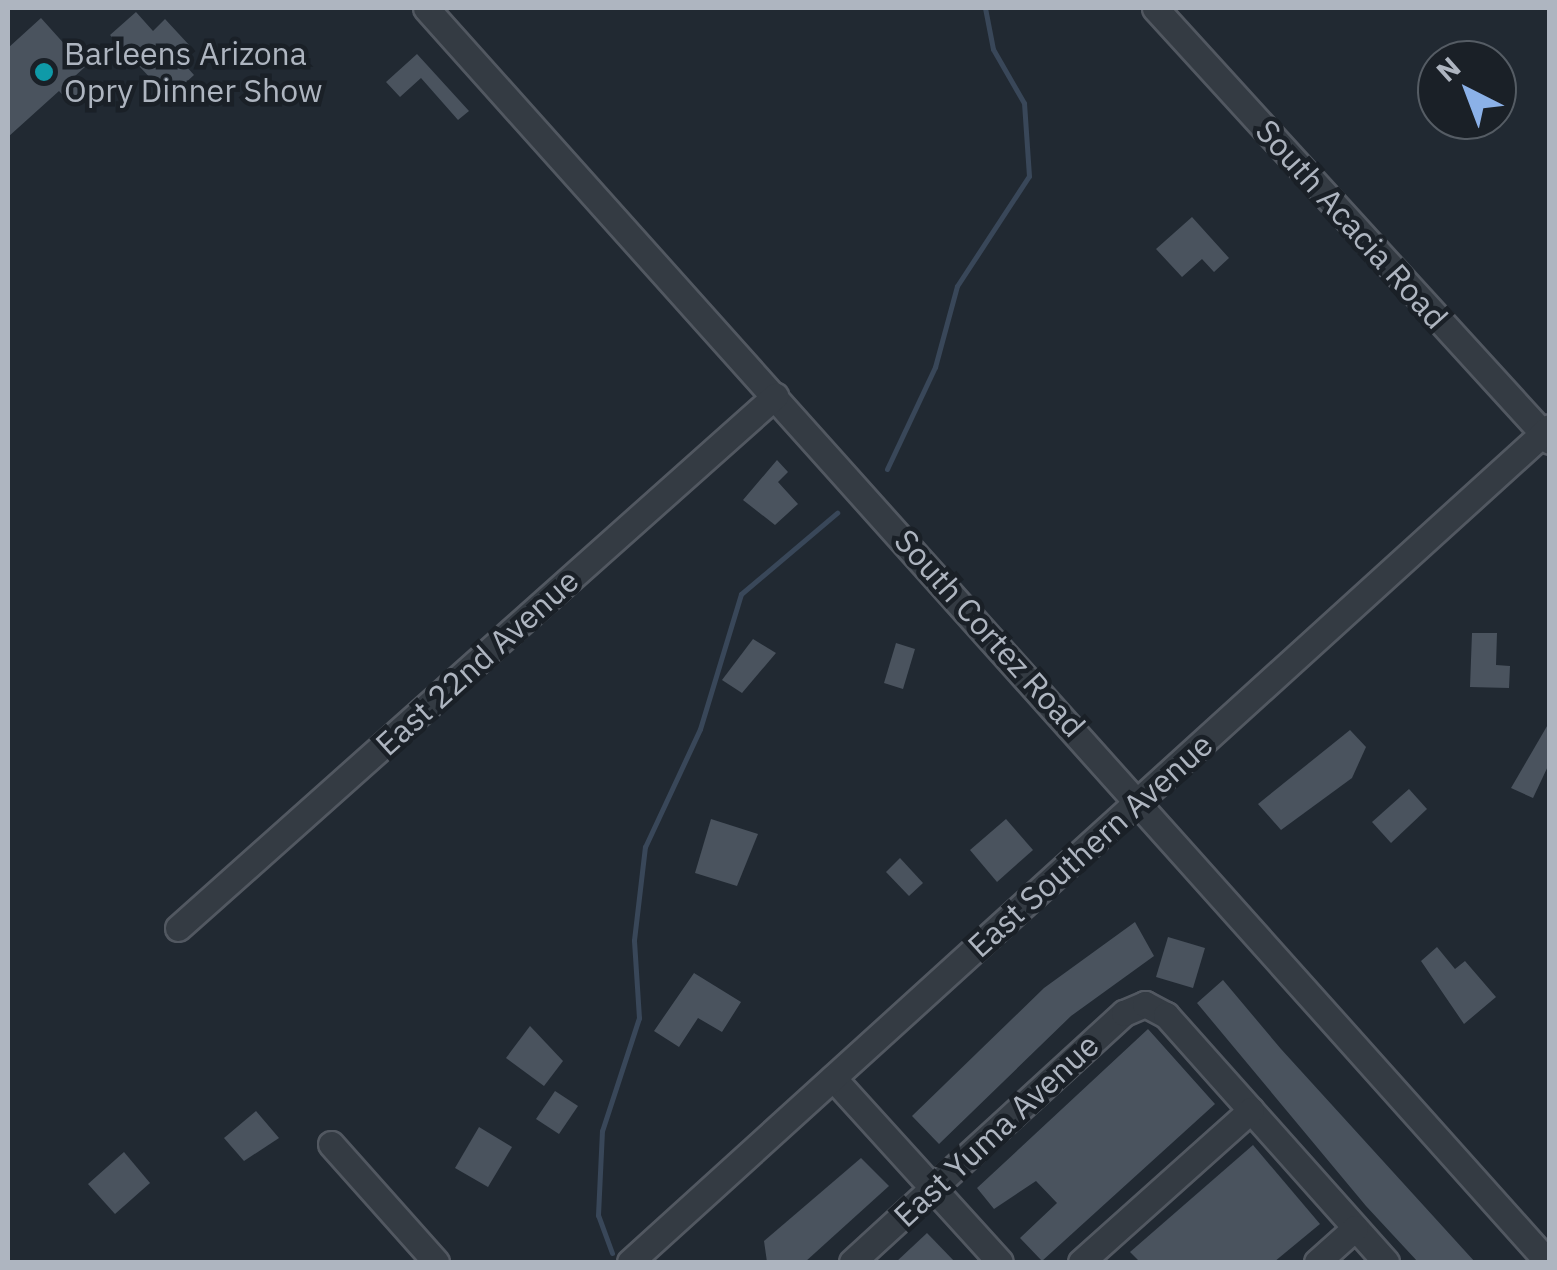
<!DOCTYPE html>
<html>
<head>
<meta charset="utf-8">
<style>
  body { margin:0 }
  #map { position:relative; width:1557px; height:1270px; overflow:hidden; background:#212932; font-family:"IBM Plex Sans",sans-serif }
  div>[style] { position:absolute }
  .stream>* { height:5px; margin:-2.5px; padding:0 2.5px; transform-origin:2.5px; border-radius:2.5px; background:#394759 }
  .building>* { inset:0; background:#4a535e }
  .roads { filter:drop-shadow(2px 0 #525861) drop-shadow(-2px 0 #525861) drop-shadow(0 2px #525861) drop-shadow(0 -2px #525861) }
  .minor>* { height:25px; margin:-12.5px; padding:0 12.5px; transform-origin:12.5px; border-radius:12.5px; background:#343b43 }
  .dots>* { width:28px; height:28px; translate:-50% -50%; box-sizing:border-box; border:5px solid #1a2027; border-radius:50% }
  span { translate:-50% -50%; white-space:nowrap; text-align:center; line-height:1.15; -webkit-text-stroke:9px #1a2027; paint-order:stroke }
  .poi-label { font-size:32px; color:#aeb5c0 }
  .left { translate:0 -50%; text-align:left }
  .street-label { font-size:32px; color:#aeb5c0 }
  .frame { position:absolute; inset:0; border:10px solid #aeb5c0; pointer-events:none }
  .north { position:absolute; left:1417px; top:40px; width:100px; height:100px; box-sizing:border-box; background:#1a2027; border:2px solid #555c64; border-radius:50%; rotate:318deg; font-size:28px; font-weight:700; line-height:40px; text-align:center; color:#aeb5c0 }
  .north::after { content:''; display:block; margin:auto; width:35px; height:45px; background:#8bb1e8; clip-path:polygon(50% 0,100% 100%,50% 72%,0 100%) }
</style>
</head>
<body>
<div id="map">
  <div class="stream">
    <div style="left:887px;top:469px;width:113px;rotate:-64.8deg"></div>
    <div style="left:935px;top:367px;width:84px;rotate:-74.8deg"></div>
    <div style="left:957px;top:286px;width:131px;rotate:-56.8deg"></div>
    <div style="left:1029px;top:176px;width:73px;rotate:-93.9deg"></div>
    <div style="left:1024px;top:103px;width:62px;rotate:-119.9deg"></div>
    <div style="left:993px;top:49px;width:42px;rotate:-101deg"></div>
    <div style="left:612px;top:1253px;width:40px;rotate:-110.2deg"></div>
    <div style="left:598px;top:1215px;width:84px;rotate:-87.3deg"></div>
    <div style="left:602px;top:1131px;width:119px;rotate:-71.9deg"></div>
    <div style="left:639px;top:1018px;width:78px;rotate:-93.7deg"></div>
    <div style="left:634px;top:940px;width:94px;rotate:-83.3deg"></div>
    <div style="left:645px;top:847px;width:130px;rotate:-65deg"></div>
    <div style="left:700px;top:729px;width:141px;rotate:-73.1deg"></div>
    <div style="left:741px;top:594px;width:126px;rotate:-40.2deg"></div>
  </div>
  <div class="building">
    <div style="clip-path:polygon(136px 12px,153px 31px,165px 19px,190px 46px,178px 57px,194px 75px,169px 98px,110px 35px)"></div>
    <div style="clip-path:polygon(41px 18px,85px 67px,75px 76px,85px 88px,69px 102px,59px 91px,8px 137px,8px 48px)"></div>
    <div style="clip-path:polygon(417px 54px,469px 111px,458px 120px,421px 78px,400px 97px,386px 82px)"></div>
    <div style="clip-path:polygon(1192px 217px,1229px 258px,1214px 272px,1202px 259px,1182px 277px,1156px 249px)"></div>
    <div style="clip-path:polygon(777px 460px,788px 472px,778px 482px,798px 504px,775px 525px,743px 500px)"></div>
    <div style="clip-path:polygon(1472px 633px,1497px 633px,1496px 665px,1510px 666px,1509px 688px,1470px 687px)"></div>
    <div style="clip-path:polygon(753px 639px,776px 653px,742px 693px,722px 680px)"></div>
    <div style="clip-path:polygon(896px 643px,915px 649px,903px 689px,884px 683px)"></div>
    <div style="clip-path:polygon(1550px 721px,1550px 762px,1533px 798px,1511px 788px)"></div>
    <div style="clip-path:polygon(1350px 730px,1366px 747px,1352px 778px,1281px 830px,1258px 804px)"></div>
    <div style="clip-path:polygon(1409px 789px,1427px 809px,1391px 843px,1372px 822px)"></div>
    <div style="clip-path:polygon(711px 819px,758px 834px,737px 886px,695px 873px)"></div>
    <div style="clip-path:polygon(1006px 819px,1033px 850px,997px 882px,970px 850px)"></div>
    <div style="clip-path:polygon(900px 858px,923px 883px,909px 896px,886px 872px)"></div>
    <div style="clip-path:polygon(1135px 922px,1154px 956px,1071px 1016px,939px 1144px,912px 1116px,1044px 988px)"></div>
    <div style="clip-path:polygon(1168px 937px,1205px 948px,1193px 988px,1156px 977px)"></div>
    <div style="clip-path:polygon(1437px 947px,1455px 969px,1465px 961px,1496px 997px,1464px 1024px,1421px 961px)"></div>
    <div style="clip-path:polygon(694px 973px,741px 1002px,722px 1032px,698px 1018px,679px 1047px,654px 1031px)"></div>
    <div style="clip-path:polygon(1223px 980px,1281px 1049px,1475px 1262px,1418px 1262px,1366px 1206px,1197px 1003px)"></div>
    <div style="clip-path:polygon(530px 1026px,563px 1061px,544px 1086px,506px 1058px)"></div>
    <div style="clip-path:polygon(1148px 1029px,1215px 1104px,1042px 1261px,1020px 1238px,1057px 1203px,1036px 1181px,994px 1209px,977px 1188px)"></div>
    <div style="clip-path:polygon(555px 1091px,578px 1106px,559px 1134px,536px 1119px)"></div>
    <div style="clip-path:polygon(256px 1111px,279px 1138px,244px 1161px,224px 1138px)"></div>
    <div style="clip-path:polygon(479px 1127px,512px 1147px,488px 1187px,455px 1168px)"></div>
    <div style="clip-path:polygon(1253px 1145px,1320px 1224px,1274px 1262px,1140px 1262px,1130px 1252px)"></div>
    <div style="clip-path:polygon(124px 1152px,150px 1183px,115px 1214px,88px 1184px)"></div>
    <div style="clip-path:polygon(861px 1158px,889px 1186px,805px 1262px,767px 1262px,764px 1241px)"></div>
    <div style="clip-path:polygon(927px 1233px,955px 1262px,896px 1262px)"></div>
  </div>
  <div class="roads">
    <div class="minor">
      <div style="left:426px;top:8px;width:1683px;rotate:48.18deg"></div>
      <div style="left:1155px;top:8px;width:586px;rotate:47.63deg"></div>
      <div style="left:178px;top:928px;width:800px;rotate:-41.7deg"></div>
      <div style="left:833px;top:1078px;width:248px;rotate:47.8deg"></div>
      <div style="left:331px;top:1144px;width:158px;rotate:48.3deg"></div>
      <div style="left:630px;top:1262px;width:1242px;rotate:-42.23deg"></div>
      <div style="left:852px;top:1262px;width:369px;rotate:-42.5deg"></div>
      <div style="left:1124px;top:1013px;width:23px;rotate:-23deg"></div>
      <div style="left:1145px;top:1004px;width:24px;rotate:28deg"></div>
      <div style="left:1166px;top:1015px;width:331px;rotate:48.3deg"></div>
      <div style="left:1081px;top:1262px;width:228px;rotate:-41.8deg"></div>
      <div style="left:1317px;top:1262px;width:51px;rotate:-41.8deg"></div>
    </div>
  </div>
  <div class="dots">
    <div style="left:44px;top:72px;background:#0f9aa8"></div>
  </div>
  <div class="poi-label">
    <span class="left" style="left:64px;top:72px">Barleens Arizona<br>Opry Dinner Show</span>
  </div>
  <div class="street-label">
    <span style="left:1352px;top:224px;rotate:48deg">South Acacia Road</span>
    <span style="left:990px;top:633px;rotate:48deg">South Cortez Road</span>
    <span style="left:477px;top:662px;rotate:-42deg">East 22nd Avenue</span>
    <span style="left:1090px;top:845px;rotate:-42deg">East Southern Avenue</span>
    <span style="left:996px;top:1130px;rotate:-43deg">East Yuma Avenue</span>
  </div>
  <div class="frame"></div>
  <div class="north">N</div>
</div>
</body>
</html>
